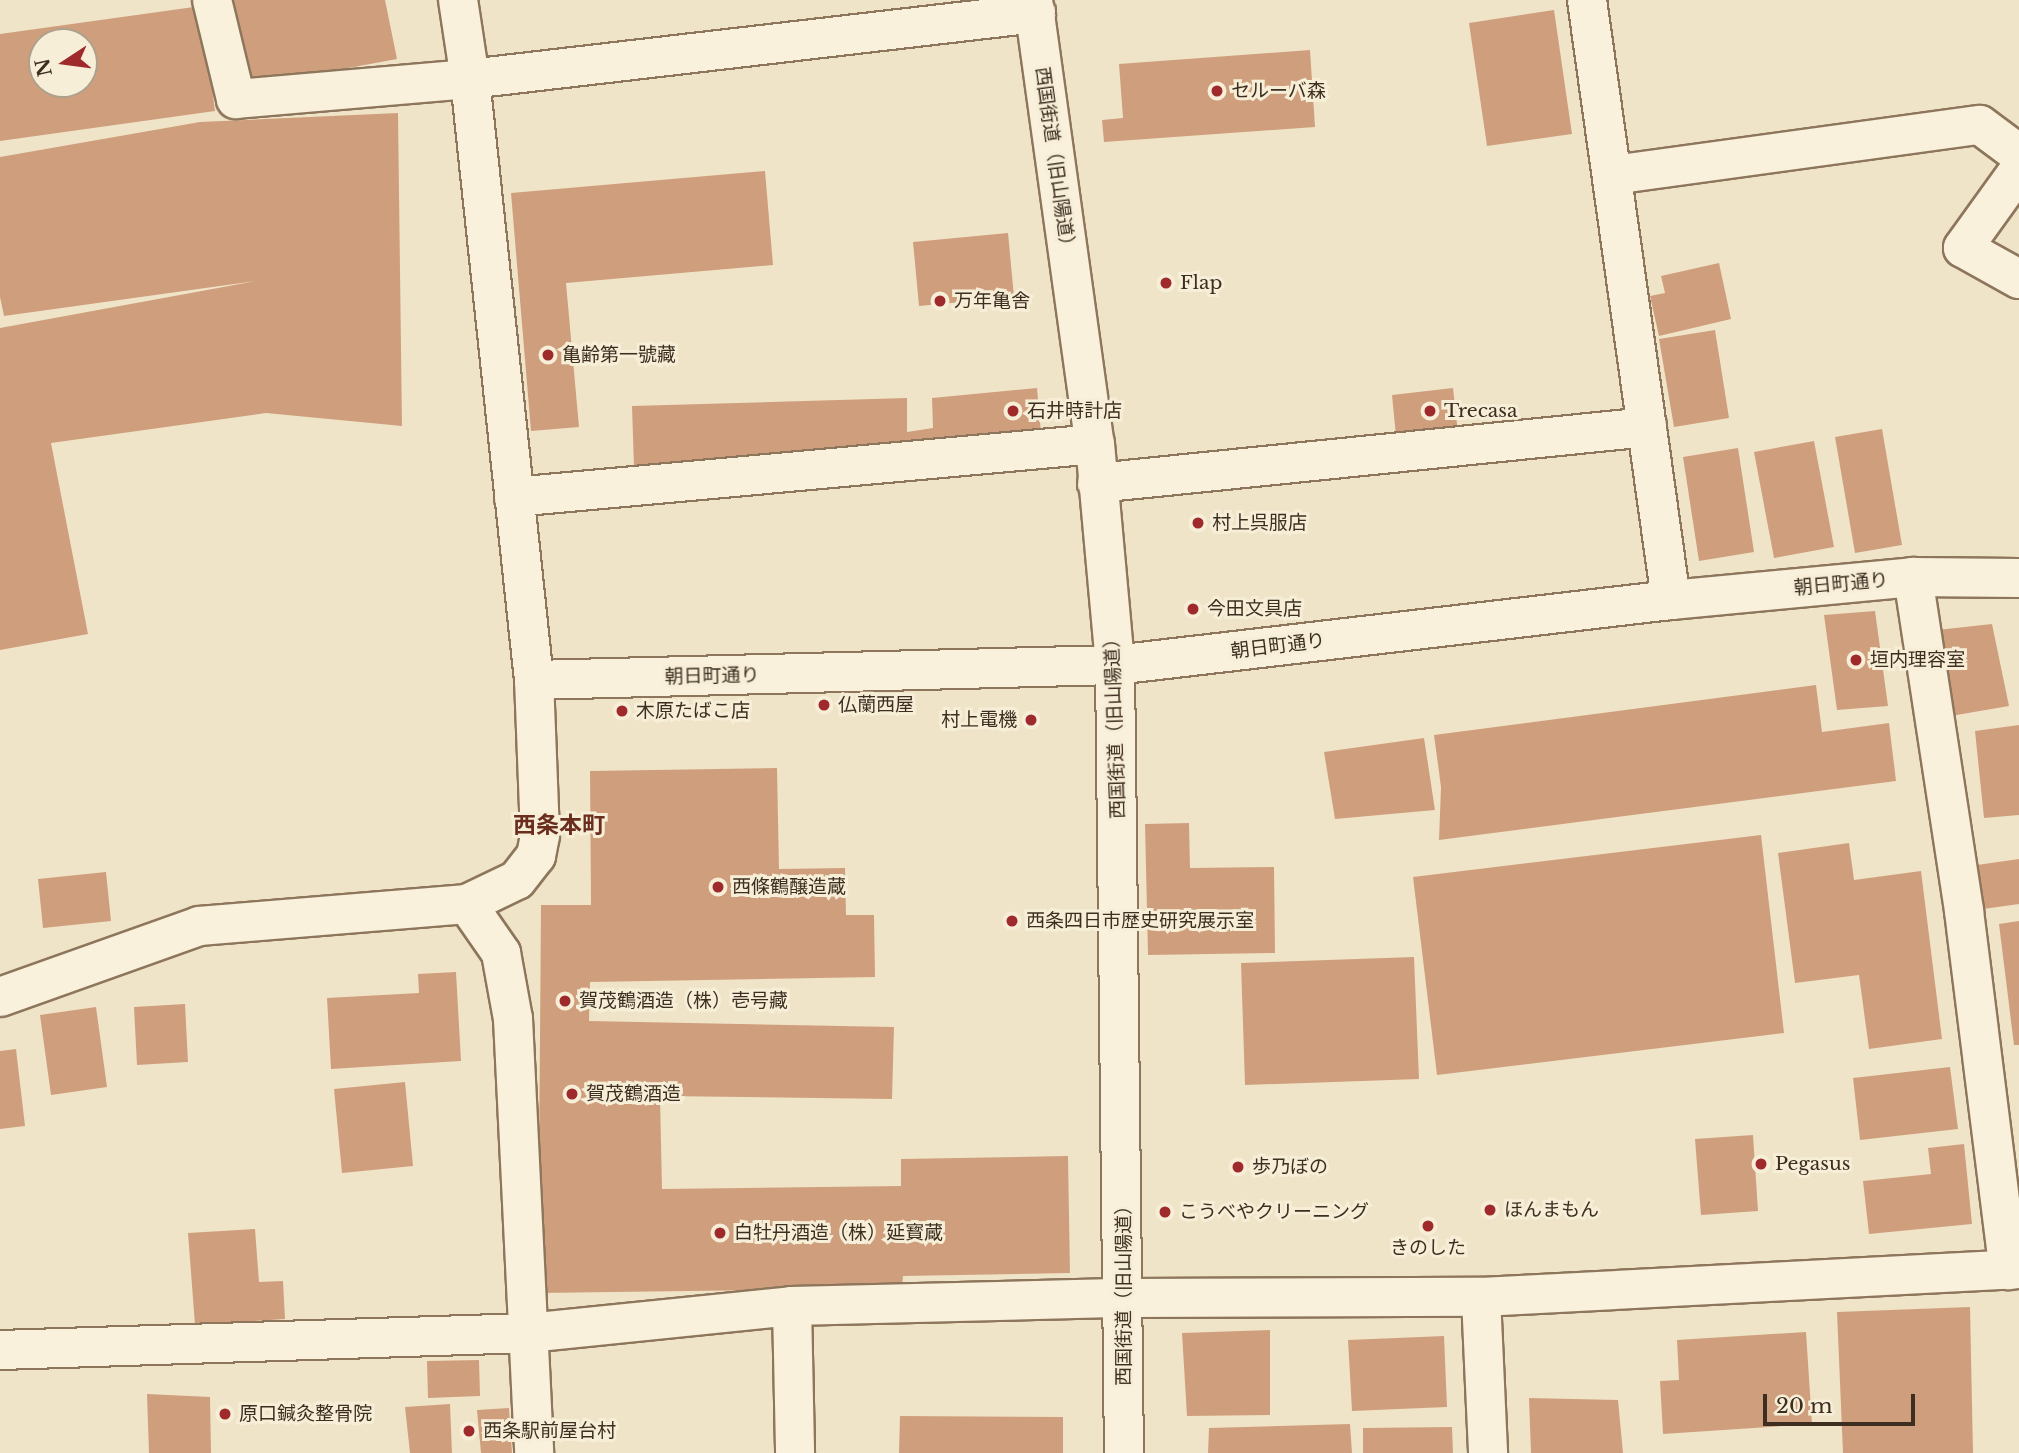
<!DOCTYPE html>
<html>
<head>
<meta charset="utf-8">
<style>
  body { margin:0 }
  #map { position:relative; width:2019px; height:1453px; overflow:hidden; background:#f0e4c8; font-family:"Libre Baskerville","Noto Sans JP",serif }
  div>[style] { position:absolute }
  .building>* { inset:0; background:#cf9f7d }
  .roads { filter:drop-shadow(2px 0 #8d765c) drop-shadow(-2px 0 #8d765c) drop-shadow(0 2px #8d765c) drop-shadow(0 -2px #8d765c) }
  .minor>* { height:38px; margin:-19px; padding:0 19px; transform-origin:19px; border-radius:19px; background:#faf1dc }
  .dots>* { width:19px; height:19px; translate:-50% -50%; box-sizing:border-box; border:4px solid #f7eed8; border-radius:50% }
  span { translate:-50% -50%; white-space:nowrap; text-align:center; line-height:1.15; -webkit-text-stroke:6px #f7eed8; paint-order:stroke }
  .poi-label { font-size:19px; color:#3d2e20 }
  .left { translate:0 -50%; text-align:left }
  .right { translate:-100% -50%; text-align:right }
  .street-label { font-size:19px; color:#3d2e20 }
  .quarter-label { font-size:23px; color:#6b2e1e; font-weight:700 }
  .north { position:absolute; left:28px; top:28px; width:70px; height:70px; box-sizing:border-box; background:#f7eed8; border:2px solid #ada18e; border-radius:50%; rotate:257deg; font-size:19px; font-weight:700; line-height:28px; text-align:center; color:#3d2e20 }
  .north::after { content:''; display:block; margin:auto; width:24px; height:32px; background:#9e2a2b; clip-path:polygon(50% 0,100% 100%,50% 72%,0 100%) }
  .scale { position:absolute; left:1763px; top:1394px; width:152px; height:32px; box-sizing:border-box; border:4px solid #3d2e20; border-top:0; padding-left:9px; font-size:21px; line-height:24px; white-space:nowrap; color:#3d2e20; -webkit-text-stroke:5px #f7eed8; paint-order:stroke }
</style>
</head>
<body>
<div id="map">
  <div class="building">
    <div style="clip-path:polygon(224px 0,385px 0,397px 59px,241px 88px)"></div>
    <div style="clip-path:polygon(evenodd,201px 6px,215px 111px,0 141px,0 34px,201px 6px,42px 42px,84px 42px,84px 84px,42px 84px,42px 42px)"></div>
    <div style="clip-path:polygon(1554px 10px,1572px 134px,1487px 146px,1469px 23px)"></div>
    <div style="clip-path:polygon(1310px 50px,1315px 127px,1104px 142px,1102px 120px,1123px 118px,1119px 64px)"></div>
    <div style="clip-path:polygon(398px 113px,402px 426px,266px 413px,51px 443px,88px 634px,0 650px,0 328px,256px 281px,4px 316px,0 297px,0 157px,200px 122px)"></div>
    <div style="clip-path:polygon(765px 171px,773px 265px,566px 283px,579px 427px,531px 431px,511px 193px)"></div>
    <div style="clip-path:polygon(1008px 233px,1014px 297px,919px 306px,913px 242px)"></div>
    <div style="clip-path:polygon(1719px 263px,1731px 319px,1659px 336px,1650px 296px,1665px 293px,1661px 276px)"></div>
    <div style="clip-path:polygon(1715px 330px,1729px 418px,1674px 427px,1659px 339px)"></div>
    <div style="clip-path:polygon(1037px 388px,1042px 444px,634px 468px,632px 406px,907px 398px,907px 432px,933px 428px,932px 398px)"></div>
    <div style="clip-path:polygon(1453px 388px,1460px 451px,1398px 457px,1392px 395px)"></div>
    <div style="clip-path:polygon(1882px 429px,1902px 545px,1855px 553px,1835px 437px)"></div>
    <div style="clip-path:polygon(1814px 441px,1834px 547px,1774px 558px,1754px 452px)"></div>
    <div style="clip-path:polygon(1738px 448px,1754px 552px,1699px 561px,1683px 457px)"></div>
    <div style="clip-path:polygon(1875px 611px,1888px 706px,1837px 710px,1824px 615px)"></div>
    <div style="clip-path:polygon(1992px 624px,2009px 706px,1939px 718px,1928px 631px)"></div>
    <div style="clip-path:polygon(1816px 685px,1822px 732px,1889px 723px,1896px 781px,1439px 840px,1441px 787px,1434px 735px)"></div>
    <div style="clip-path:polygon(2019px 725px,2019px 815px,1984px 818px,1975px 731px)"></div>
    <div style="clip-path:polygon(1424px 738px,1435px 810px,1335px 819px,1324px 752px)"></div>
    <div style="clip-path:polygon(777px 768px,779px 869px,845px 868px,846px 915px,874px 915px,875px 977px,590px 982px,589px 1021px,894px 1027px,892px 1099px,660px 1096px,662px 1189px,901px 1186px,901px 1159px,1068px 1156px,1070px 1273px,903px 1276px,902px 1288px,538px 1293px,541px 905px,591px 905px,590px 771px)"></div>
    <div style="clip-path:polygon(1189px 823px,1190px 868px,1274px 867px,1275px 953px,1148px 955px,1145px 824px)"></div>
    <div style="clip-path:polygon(1761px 835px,1784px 1033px,1437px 1075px,1413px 877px)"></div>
    <div style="clip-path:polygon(1849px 843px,1854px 880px,1921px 871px,1942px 1039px,1869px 1049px,1859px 975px,1795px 983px,1778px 853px)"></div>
    <div style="clip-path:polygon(2019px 859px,2019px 904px,1976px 910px,1970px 866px)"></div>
    <div style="clip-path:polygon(106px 872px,111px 921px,43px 928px,38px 879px)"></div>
    <div style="clip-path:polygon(2019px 921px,2019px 1045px,2014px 1045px,1999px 924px)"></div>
    <div style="clip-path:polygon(1414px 957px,1419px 1079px,1245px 1085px,1241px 963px)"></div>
    <div style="clip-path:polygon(456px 972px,461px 1061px,331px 1069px,327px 998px,419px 993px,418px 974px)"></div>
    <div style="clip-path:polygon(185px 1004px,188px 1062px,137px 1065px,134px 1007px)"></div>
    <div style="clip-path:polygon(96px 1007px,107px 1087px,51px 1095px,40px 1015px)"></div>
    <div style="clip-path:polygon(16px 1049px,25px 1126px,0 1129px,0 1051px)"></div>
    <div style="clip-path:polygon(1950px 1067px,1958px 1129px,1860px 1140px,1853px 1078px)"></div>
    <div style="clip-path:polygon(405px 1082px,413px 1166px,342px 1173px,334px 1089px)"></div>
    <div style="clip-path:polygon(1753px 1135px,1758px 1211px,1701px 1215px,1695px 1139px)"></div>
    <div style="clip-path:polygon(1964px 1144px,1972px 1224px,1869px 1234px,1863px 1181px,1931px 1174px,1928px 1148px)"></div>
    <div style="clip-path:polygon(255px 1229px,259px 1282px,283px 1281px,285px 1319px,195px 1325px,188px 1233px)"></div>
    <div style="clip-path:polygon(1970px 1307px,1973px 1453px,1843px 1453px,1837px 1312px)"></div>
    <div style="clip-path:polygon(1270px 1330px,1270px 1415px,1187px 1416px,1182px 1333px)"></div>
    <div style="clip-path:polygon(1806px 1332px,1812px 1424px,1663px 1434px,1660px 1381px,1679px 1380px,1677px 1340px)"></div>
    <div style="clip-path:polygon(1444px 1336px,1447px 1407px,1352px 1411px,1348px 1340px)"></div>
    <div style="clip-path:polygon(479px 1360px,480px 1396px,428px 1398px,427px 1361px)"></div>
    <div style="clip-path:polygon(147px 1394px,210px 1397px,211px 1453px,149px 1453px)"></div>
    <div style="clip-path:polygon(1529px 1398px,1618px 1400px,1623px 1453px,1531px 1453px)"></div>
    <div style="clip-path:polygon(450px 1404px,452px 1453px,410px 1453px,405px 1407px)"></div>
    <div style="clip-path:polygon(509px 1408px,512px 1453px,481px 1453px,477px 1410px)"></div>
    <div style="clip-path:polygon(900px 1416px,1063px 1417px,1063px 1453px,899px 1453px)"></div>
    <div style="clip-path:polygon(1350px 1424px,1352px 1453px,1208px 1453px,1209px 1428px)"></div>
    <div style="clip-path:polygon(1452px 1427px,1453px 1453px,1363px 1453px,1363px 1428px)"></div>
  </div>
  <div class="roads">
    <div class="minor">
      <div style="left:212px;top:0;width:102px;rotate:76.4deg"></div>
      <div style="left:236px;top:99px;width:235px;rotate:-4.9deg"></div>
      <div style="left:470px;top:79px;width:570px;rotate:-6.65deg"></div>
      <div style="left:1033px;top:0;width:448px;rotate:82.1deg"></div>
      <div style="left:1095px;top:444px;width:222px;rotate:84.8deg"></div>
      <div style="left:1115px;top:665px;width:788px;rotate:89.35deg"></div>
      <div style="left:1587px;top:0;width:606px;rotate:82.03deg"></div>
      <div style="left:2019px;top:170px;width:96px;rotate:125.7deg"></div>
      <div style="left:1963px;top:248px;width:64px;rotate:29deg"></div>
      <div style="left:1613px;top:175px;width:370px;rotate:-7.8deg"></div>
      <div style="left:1980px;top:125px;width:49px;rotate:36.6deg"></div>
      <div style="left:1097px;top:483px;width:553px;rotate:-5.81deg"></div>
      <div style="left:514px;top:497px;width:583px;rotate:-5.21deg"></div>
      <div style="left:1913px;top:577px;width:338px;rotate:81.3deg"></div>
      <div style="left:1964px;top:911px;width:362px;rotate:82.9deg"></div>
      <div style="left:534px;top:680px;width:581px;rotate:-1.48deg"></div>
      <div style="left:1115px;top:665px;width:560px;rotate:-6.67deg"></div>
      <div style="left:1671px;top:600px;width:243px;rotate:-5.4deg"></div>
      <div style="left:1913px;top:577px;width:106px;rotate:0.5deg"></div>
      <div style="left:467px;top:904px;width:60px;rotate:55.2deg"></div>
      <div style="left:501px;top:953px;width:67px;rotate:79.7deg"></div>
      <div style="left:513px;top:1019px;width:435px;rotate:87.2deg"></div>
      <div style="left:0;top:997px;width:211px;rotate:-19.6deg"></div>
      <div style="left:199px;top:926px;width:269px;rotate:-4.7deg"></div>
      <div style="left:467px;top:904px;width:55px;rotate:-25.6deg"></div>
      <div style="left:517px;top:880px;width:31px;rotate:-52deg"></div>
      <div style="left:536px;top:856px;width:21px;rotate:-79deg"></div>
      <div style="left:540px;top:835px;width:155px;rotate:-92.2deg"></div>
      <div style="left:534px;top:680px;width:604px;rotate:-96.08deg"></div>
      <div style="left:470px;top:79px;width:80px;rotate:-98.6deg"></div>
      <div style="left:1481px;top:1297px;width:156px;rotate:87.4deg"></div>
      <div style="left:792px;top:1306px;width:147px;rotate:88.8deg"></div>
      <div style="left:0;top:1350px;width:528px;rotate:-1.84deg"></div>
      <div style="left:528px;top:1333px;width:265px;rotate:-5.8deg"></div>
      <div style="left:792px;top:1306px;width:333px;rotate:-1.4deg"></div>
      <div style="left:1125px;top:1298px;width:356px;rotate:-0.2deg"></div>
      <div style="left:1481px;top:1297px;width:539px;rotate:-2.98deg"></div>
    </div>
  </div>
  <div class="dots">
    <div style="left:1217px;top:91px;background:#9e2a2b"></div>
    <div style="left:1166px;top:283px;background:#9e2a2b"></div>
    <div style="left:940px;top:301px;background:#9e2a2b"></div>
    <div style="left:548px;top:355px;background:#9e2a2b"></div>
    <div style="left:1013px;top:411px;background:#9e2a2b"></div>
    <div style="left:1430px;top:411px;background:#9e2a2b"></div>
    <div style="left:1198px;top:523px;background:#9e2a2b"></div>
    <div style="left:1193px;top:609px;background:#9e2a2b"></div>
    <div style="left:1856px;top:660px;background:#9e2a2b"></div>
    <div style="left:824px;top:705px;background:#9e2a2b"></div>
    <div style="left:622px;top:711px;background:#9e2a2b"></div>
    <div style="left:1031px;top:720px;background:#9e2a2b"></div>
    <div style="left:718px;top:887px;background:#9e2a2b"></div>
    <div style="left:1012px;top:921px;background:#9e2a2b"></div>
    <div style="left:565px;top:1001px;background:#9e2a2b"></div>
    <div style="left:572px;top:1094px;background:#9e2a2b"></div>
    <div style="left:1761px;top:1164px;background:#9e2a2b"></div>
    <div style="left:1238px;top:1167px;background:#9e2a2b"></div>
    <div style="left:1490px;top:1210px;background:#9e2a2b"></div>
    <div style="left:1165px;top:1212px;background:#9e2a2b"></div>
    <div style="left:1428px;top:1226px;background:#9e2a2b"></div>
    <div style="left:720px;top:1233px;background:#9e2a2b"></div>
    <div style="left:225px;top:1414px;background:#9e2a2b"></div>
    <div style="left:469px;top:1431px;background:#9e2a2b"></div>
  </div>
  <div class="poi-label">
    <span class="left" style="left:1231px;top:91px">セルーバ森</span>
    <span class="left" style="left:1180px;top:283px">Flap</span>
    <span class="left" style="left:954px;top:301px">万年亀舎</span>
    <span class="left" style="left:562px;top:355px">亀齢第一號藏</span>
    <span class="left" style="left:1027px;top:411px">石井時計店</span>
    <span class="left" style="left:1444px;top:411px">Trecasa</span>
    <span class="left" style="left:1212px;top:523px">村上呉服店</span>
    <span class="left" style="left:1207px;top:609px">今田文具店</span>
    <span class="left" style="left:1870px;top:660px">垣内理容室</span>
    <span class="left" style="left:838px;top:705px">仏蘭西屋</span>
    <span class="left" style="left:636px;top:711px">木原たばこ店</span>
    <span class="right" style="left:1017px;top:720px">村上電機</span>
    <span class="left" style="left:732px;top:887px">西條鶴醸造蔵</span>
    <span class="left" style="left:1026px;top:921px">西条四日市歴史研究展示室</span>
    <span class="left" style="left:579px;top:1001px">賀茂鶴酒造（株）壱号藏</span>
    <span class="left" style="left:586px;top:1094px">賀茂鶴酒造</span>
    <span class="left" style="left:1775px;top:1164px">Pegasus</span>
    <span class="left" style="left:1252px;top:1167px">歩乃ぼの</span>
    <span class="left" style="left:1504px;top:1210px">ほんまもん</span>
    <span class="left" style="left:1179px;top:1212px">こうべやクリーニング</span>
    <span class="left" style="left:734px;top:1233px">白牡丹酒造（株）延寳蔵</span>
    <span style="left:1428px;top:1248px">きのした</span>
    <span class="left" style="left:239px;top:1414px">原口鍼灸整骨院</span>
    <span class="left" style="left:483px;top:1431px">西条駅前屋台村</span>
  </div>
  <div class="street-label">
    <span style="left:1055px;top:161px;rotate:82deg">西国街道（旧山陽道）</span>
    <span style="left:1841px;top:584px;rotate:-5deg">朝日町通り</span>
    <span style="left:1278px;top:646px;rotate:-7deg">朝日町通り</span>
    <span style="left:712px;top:676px;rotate:-1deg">朝日町通り</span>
    <span style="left:1115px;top:724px;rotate:-92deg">西国街道（旧山陽道）</span>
    <span style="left:1124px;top:1291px;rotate:-90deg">西国街道（旧山陽道）</span>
  </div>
  <div class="quarter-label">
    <span style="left:559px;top:825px">西条本町</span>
  </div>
  <div class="north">N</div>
  <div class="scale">20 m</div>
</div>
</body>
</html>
